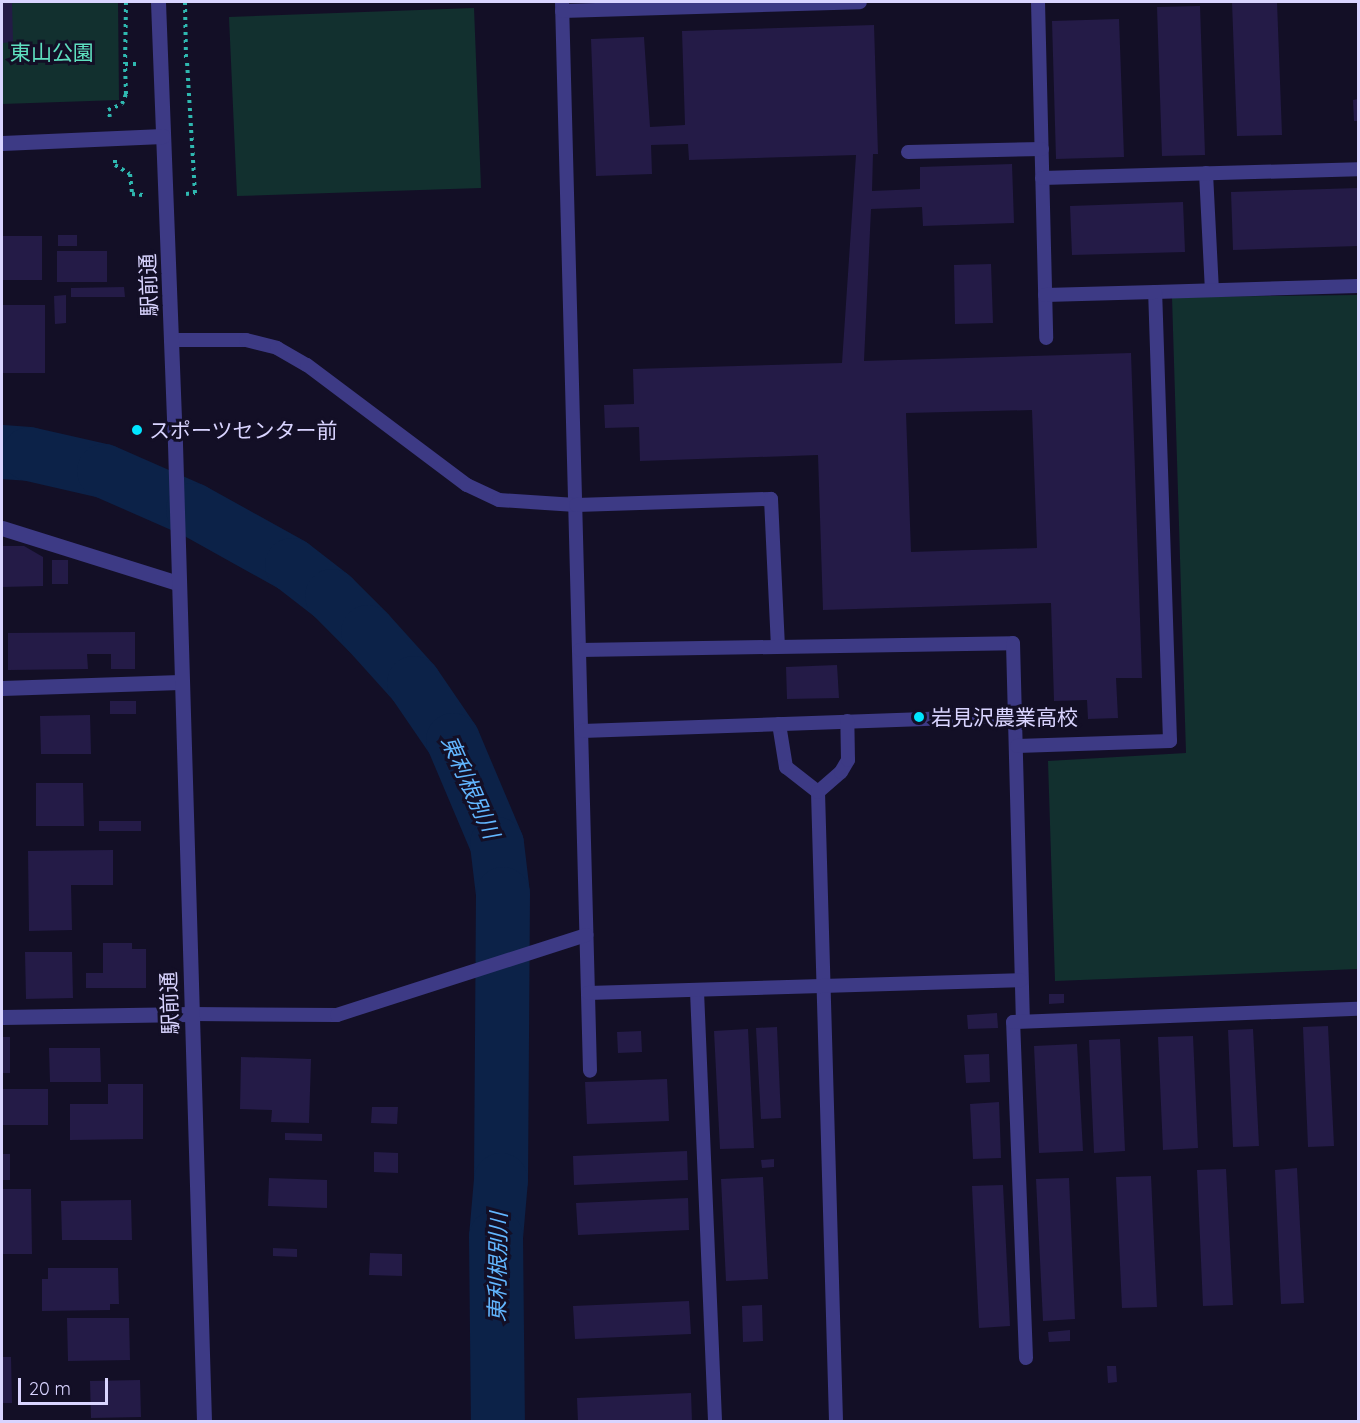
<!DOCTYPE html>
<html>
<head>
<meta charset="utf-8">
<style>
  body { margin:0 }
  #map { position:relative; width:1360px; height:1423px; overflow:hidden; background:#130f26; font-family:Quicksand,"Noto Sans JP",sans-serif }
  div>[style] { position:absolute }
  .green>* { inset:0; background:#12302f }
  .river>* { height:54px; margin:-27px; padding:0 27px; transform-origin:27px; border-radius:27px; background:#0c2248 }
  .building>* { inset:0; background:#241b47 }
  .path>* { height:4px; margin-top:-2px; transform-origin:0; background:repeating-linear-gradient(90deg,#2fb8b0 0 3px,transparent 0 7.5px) }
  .service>* { height:14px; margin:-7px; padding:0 7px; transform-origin:7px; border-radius:7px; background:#3d3a85 }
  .minor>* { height:15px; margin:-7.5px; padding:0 7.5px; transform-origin:7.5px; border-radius:7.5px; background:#3d3a85 }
  .tertiary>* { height:15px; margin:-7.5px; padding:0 7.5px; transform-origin:7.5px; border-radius:7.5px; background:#3d3a85 }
  .dots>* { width:16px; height:16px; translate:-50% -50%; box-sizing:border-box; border:3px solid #130f26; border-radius:50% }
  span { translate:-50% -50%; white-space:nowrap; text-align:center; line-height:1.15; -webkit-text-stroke:6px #130f26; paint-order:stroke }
  .park-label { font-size:21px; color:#5fe0c0 }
  .street-label { font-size:21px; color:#d9d4ff }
  .poi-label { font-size:21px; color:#d9d4ff }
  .left { translate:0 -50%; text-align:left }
  .water-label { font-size:22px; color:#62b6ff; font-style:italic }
  .frame { position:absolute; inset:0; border:3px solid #d9d4ff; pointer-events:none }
  .scale { position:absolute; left:18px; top:1378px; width:90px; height:27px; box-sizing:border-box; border:3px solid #d9d4ff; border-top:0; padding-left:8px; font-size:18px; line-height:21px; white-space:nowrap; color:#d9d4ff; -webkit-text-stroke:4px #130f26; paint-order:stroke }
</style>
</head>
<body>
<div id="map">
  <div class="green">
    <div style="clip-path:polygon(2px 2px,118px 2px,119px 100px,2px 104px)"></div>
    <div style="clip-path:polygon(474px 8px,481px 188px,237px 196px,229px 17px)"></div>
    <div style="clip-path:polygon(1358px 295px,1358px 969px,1055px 981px,1048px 761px,1186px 753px,1172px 297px)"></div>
  </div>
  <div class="river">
    <div style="left:2px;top:452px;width:27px;rotate:4deg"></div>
    <div style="left:29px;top:454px;width:77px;rotate:12.8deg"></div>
    <div style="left:104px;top:471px;width:97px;rotate:23.7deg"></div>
    <div style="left:193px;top:510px;width:113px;rotate:29.1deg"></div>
    <div style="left:292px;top:565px;width:51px;rotate:37.8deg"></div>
    <div style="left:332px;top:596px;width:51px;rotate:45deg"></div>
    <div style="left:368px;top:632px;width:69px;rotate:48deg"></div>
    <div style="left:414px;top:683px;width:69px;rotate:55.6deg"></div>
    <div style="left:453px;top:740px;width:113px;rotate:67.1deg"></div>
    <div style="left:497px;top:844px;width:50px;rotate:83.2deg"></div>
    <div style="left:503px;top:894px;width:286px;rotate:90.4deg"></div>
    <div style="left:501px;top:1180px;width:57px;rotate:95deg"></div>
    <div style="left:496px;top:1237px;width:185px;rotate:89.4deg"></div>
  </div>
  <div class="building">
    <div style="clip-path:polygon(2px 2px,12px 2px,13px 42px,2px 43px)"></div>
    <div style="clip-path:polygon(1232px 2px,1277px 2px,1282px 135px,1237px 136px)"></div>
    <div style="clip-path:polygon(1200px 6px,1205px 155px,1162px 156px,1157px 7px)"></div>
    <div style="clip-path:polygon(1119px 19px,1124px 157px,1056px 159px,1052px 21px)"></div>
    <div style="clip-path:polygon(evenodd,874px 25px,878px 154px,873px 154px,872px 191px,920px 189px,920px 167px,1012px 164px,1014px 223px,923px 226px,922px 207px,871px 209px,864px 361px,1131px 353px,1142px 678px,1116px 678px,1118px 718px,1088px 719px,1087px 700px,1054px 701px,1051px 603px,823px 610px,818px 455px,640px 461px,639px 427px,605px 428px,604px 405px,634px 404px,633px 369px,842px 363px,856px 155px,689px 160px,688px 144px,651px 145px,652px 174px,596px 176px,591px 39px,644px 37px,650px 127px,685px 125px,682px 31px,874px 25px,1032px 410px,1037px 548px,911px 552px,906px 413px,1032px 410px)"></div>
    <div style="clip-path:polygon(1358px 99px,1358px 121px,1354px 121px,1353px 100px)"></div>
    <div style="clip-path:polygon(1358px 188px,1358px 246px,1233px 250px,1231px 192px)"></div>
    <div style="clip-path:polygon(1183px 202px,1185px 252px,1072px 255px,1070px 206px)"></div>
    <div style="clip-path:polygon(58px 235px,77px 235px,77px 246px,58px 246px)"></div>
    <div style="clip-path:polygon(2px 236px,42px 236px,42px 280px,2px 280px)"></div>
    <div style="clip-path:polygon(57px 251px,107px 251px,107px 282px,57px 282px)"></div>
    <div style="clip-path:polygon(991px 264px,993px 323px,955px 324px,954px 265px)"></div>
    <div style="clip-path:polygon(124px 287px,125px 297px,71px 297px,71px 288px)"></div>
    <div style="clip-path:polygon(66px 295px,66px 323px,55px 324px,54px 296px)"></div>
    <div style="clip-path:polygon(2px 305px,45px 305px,45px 373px,2px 373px)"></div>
    <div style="clip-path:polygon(2px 546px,24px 546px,43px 557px,43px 586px,2px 587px)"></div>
    <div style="clip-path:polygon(52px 560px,68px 560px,68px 584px,52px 584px)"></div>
    <div style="clip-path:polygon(135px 632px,135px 669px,111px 669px,111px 654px,87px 654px,88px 669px,8px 670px,8px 633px)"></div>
    <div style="clip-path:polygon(837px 665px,839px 698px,787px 699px,786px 667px)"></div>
    <div style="clip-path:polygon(110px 701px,136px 701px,136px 714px,110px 714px)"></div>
    <div style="clip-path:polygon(90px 715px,91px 754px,41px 754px,40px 716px)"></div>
    <div style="clip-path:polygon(36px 783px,83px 783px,84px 826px,36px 826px)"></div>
    <div style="clip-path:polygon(99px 821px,141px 821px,141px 831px,99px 831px)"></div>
    <div style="clip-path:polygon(113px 850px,113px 885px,71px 885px,72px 930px,29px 931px,28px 851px)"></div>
    <div style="clip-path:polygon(103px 943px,132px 943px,132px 949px,146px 949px,146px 988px,86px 988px,86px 973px,103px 973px)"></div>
    <div style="clip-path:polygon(25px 952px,72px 952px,73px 998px,26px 999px)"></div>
    <div style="clip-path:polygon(1049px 994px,1064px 994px,1064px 1003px,1049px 1004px)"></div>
    <div style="clip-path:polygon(997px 1013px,998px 1028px,968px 1029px,967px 1015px)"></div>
    <div style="clip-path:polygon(1328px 1026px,1334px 1146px,1308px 1147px,1303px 1027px)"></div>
    <div style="clip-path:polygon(777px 1027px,781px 1118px,761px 1119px,756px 1028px)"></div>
    <div style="clip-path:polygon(748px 1029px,754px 1148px,720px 1149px,714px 1031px)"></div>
    <div style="clip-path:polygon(1253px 1029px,1259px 1146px,1233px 1147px,1228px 1030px)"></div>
    <div style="clip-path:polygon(641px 1031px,642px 1052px,618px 1053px,617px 1032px)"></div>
    <div style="clip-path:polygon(1193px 1036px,1198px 1148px,1163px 1150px,1158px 1037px)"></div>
    <div style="clip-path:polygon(2px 1037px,10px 1037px,10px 1073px,2px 1073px)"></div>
    <div style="clip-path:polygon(1120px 1039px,1125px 1151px,1094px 1153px,1089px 1040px)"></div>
    <div style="clip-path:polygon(1077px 1044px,1083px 1151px,1039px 1153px,1034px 1046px)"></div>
    <div style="clip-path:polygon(49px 1048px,100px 1048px,101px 1082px,50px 1082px)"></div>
    <div style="clip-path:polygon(989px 1054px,990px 1082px,966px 1083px,964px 1055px)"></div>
    <div style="clip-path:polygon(241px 1057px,311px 1059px,309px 1123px,271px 1122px,272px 1110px,240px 1109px)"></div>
    <div style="clip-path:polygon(667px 1079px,669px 1121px,587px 1124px,585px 1082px)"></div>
    <div style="clip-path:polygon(108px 1084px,143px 1084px,143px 1139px,70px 1140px,70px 1104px,108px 1104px)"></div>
    <div style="clip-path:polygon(2px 1089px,48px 1089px,48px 1125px,2px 1125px)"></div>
    <div style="clip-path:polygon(999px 1102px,1001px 1158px,973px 1159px,970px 1104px)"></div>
    <div style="clip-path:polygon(372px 1107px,398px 1107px,397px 1124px,371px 1123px)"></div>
    <div style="clip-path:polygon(285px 1133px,322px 1134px,322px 1141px,285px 1140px)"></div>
    <div style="clip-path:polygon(687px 1151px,688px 1180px,574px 1185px,573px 1156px)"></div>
    <div style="clip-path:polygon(374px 1152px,398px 1153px,398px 1173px,374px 1172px)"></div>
    <div style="clip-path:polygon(2px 1154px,10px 1154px,10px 1180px,2px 1180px)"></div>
    <div style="clip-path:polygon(774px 1159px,774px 1167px,762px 1168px,761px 1160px)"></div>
    <div style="clip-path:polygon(1297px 1168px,1304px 1303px,1281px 1304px,1275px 1170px)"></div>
    <div style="clip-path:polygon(1226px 1169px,1233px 1305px,1203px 1306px,1197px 1170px)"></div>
    <div style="clip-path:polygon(1151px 1176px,1157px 1307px,1122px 1308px,1116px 1177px)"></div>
    <div style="clip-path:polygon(763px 1177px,768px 1279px,726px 1281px,721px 1179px)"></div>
    <div style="clip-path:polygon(269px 1178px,327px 1180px,327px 1208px,268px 1206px)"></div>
    <div style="clip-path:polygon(1069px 1178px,1075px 1319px,1043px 1321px,1036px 1179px)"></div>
    <div style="clip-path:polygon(1003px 1185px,1010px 1326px,979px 1328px,972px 1186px)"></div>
    <div style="clip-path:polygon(2px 1189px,31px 1189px,32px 1254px,2px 1254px)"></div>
    <div style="clip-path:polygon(688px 1198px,689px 1230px,578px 1235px,576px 1203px)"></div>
    <div style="clip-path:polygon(131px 1200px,132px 1240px,62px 1240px,61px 1201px)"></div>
    <div style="clip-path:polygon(273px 1248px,297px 1249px,297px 1257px,273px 1256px)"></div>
    <div style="clip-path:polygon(370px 1253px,402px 1254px,402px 1276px,369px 1275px)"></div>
    <div style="clip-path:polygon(48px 1268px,118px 1268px,119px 1304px,110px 1304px,110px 1310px,42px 1311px,42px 1279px,48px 1279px)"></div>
    <div style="clip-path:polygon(689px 1301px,691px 1334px,575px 1339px,573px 1306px)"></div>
    <div style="clip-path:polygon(762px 1305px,763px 1341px,743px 1342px,742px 1306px)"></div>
    <div style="clip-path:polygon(67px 1318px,129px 1318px,130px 1360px,68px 1361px)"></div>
    <div style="clip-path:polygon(1070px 1330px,1070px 1341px,1049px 1342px,1048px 1332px)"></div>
    <div style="clip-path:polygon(2px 1357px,11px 1357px,12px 1403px,2px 1403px)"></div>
    <div style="clip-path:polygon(1107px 1366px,1116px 1366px,1117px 1382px,1108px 1383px)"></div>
    <div style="clip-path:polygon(140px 1380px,141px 1417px,91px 1418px,90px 1381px)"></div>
    <div style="clip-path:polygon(691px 1393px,692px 1422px,578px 1422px,577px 1398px)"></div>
  </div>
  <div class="path">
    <div style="left:126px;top:2px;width:62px;rotate:90.9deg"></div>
    <div style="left:125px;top:64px;width:14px"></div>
    <div style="left:185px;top:2px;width:60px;rotate:89deg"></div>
    <div style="left:110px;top:117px;width:7px;rotate:-106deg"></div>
    <div style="left:108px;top:110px;width:15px;rotate:-23deg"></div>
    <div style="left:122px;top:104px;width:11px;rotate:-68deg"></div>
    <div style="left:126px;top:94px;width:30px;rotate:-92deg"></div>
    <div style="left:115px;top:160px;width:5px;rotate:90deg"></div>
    <div style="left:115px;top:165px;width:17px;rotate:31deg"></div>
    <div style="left:130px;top:174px;width:20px;rotate:84deg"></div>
    <div style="left:132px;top:194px;width:11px;rotate:5deg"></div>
    <div style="left:186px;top:194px;width:9px;rotate:-6deg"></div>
    <div style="left:195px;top:193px;width:131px;rotate:-93.5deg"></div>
  </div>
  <div class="service">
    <div style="left:562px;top:2px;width:1069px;rotate:88.5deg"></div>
    <div style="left:1038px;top:2px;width:336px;rotate:88.6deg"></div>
    <div style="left:562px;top:11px;width:298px;rotate:-1.7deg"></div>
    <div style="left:908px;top:152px;width:134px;rotate:-1.3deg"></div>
    <div style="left:1206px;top:173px;width:117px;rotate:87.1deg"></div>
    <div style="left:1042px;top:178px;width:316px;rotate:-1.6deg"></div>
    <div style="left:1155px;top:292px;width:203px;rotate:-1.7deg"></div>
    <div style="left:171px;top:340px;width:75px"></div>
    <div style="left:246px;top:340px;width:32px;rotate:14deg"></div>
    <div style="left:277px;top:348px;width:34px;rotate:30deg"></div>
    <div style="left:307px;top:365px;width:200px;rotate:36.9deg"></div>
    <div style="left:467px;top:485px;width:35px;rotate:25deg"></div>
    <div style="left:499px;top:500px;width:77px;rotate:3.7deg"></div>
    <div style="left:576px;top:505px;width:195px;rotate:-1.8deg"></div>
    <div style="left:771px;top:499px;width:147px;rotate:87.3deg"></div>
    <div style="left:580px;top:650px;width:433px;rotate:-0.9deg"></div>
    <div style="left:1013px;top:643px;width:378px;rotate:88.5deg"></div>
    <div style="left:779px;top:724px;width:44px;rotate:80.8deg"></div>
    <div style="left:786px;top:767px;width:41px;rotate:38deg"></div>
    <div style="left:582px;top:731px;width:435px;rotate:-2deg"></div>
    <div style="left:1017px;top:746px;width:153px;rotate:-1.9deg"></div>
    <div style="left:1170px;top:741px;width:449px;rotate:-91.9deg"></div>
    <div style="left:1155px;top:292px;width:110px;rotate:178.4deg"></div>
    <div style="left:818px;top:792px;width:630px;rotate:88.36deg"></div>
    <div style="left:818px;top:792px;width:30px;rotate:-41deg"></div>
    <div style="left:841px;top:772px;width:14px;rotate:-60deg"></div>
    <div style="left:848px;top:760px;width:39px;rotate:-91deg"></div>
    <div style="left:697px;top:991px;width:431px;rotate:87.6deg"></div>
    <div style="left:588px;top:993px;width:433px;rotate:-1.7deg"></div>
    <div style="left:191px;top:1014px;width:146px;rotate:0.4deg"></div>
    <div style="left:337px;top:1015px;width:262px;rotate:-17.8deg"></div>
    <div style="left:1026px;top:1358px;width:336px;rotate:-92.2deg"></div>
    <div style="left:1013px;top:1022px;width:345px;rotate:-2.2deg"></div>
  </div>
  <div class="minor">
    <div style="left:2px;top:528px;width:184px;rotate:17.4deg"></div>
    <div style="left:2px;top:688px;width:178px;rotate:-1.9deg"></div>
    <div style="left:2px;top:1017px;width:189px;rotate:-0.9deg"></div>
  </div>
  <div class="tertiary">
    <div style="left:158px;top:2px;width:442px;rotate:87.8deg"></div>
    <div style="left:175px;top:444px;width:978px;rotate:88.3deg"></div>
    <div style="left:2px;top:143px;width:161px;rotate:-2.5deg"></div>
  </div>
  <div class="dots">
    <div style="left:137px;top:430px;background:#00e5ff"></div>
    <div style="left:919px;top:717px;background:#00e5ff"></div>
  </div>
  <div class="park-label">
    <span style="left:52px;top:52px">東山公園</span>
  </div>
  <div class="street-label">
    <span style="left:148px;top:285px;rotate:-92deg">駅前通</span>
    <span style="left:169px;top:1003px;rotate:-92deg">駅前通</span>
  </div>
  <div class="poi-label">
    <span class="left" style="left:149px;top:430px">スポーツセンター前</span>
    <span class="left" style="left:931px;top:717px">岩見沢農業高校</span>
  </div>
  <div class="water-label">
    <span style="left:470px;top:787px;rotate:66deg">東利根別川</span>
    <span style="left:498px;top:1267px;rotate:-89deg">東利根別川</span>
  </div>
  <div class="frame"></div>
  <div class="scale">20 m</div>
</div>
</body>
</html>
